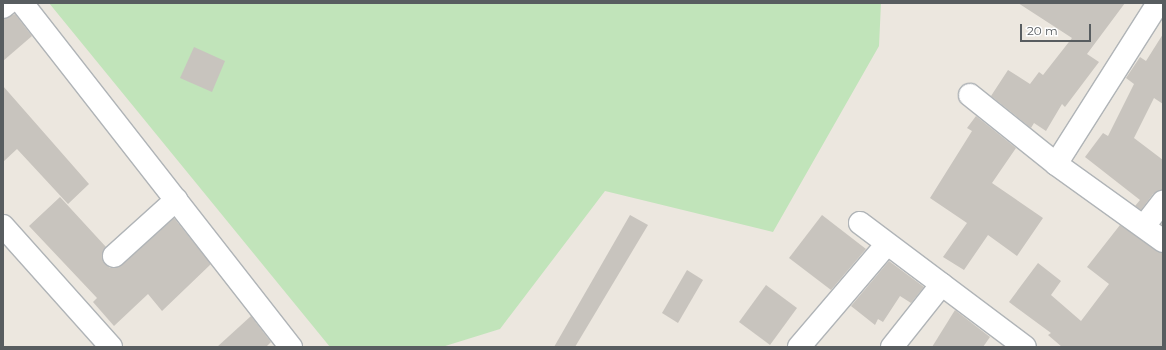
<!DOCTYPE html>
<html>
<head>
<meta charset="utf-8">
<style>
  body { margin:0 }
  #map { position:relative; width:1166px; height:350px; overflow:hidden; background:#ece7df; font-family:Montserrat,sans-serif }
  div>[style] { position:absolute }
  .green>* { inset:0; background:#c1e4ba }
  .building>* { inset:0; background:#c8c4be }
  .roads { filter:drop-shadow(1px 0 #b0b4b7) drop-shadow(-1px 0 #b0b4b7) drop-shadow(0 1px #b0b4b7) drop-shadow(0 -1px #b0b4b7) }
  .minor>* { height:22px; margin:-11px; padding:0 11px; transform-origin:11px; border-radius:11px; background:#fff }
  span { translate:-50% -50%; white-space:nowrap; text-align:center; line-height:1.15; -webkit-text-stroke:3.5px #fff; paint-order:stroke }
  .frame { position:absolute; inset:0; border:4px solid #585d60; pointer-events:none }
  .scale { position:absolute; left:1020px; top:24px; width:71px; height:18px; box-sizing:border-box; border:2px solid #585d60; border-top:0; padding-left:5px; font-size:12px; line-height:14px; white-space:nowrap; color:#585d60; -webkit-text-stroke:3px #fff; paint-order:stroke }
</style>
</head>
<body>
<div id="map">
  <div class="green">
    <div style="clip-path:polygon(49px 3px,881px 3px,879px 46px,773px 232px,605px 191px,500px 329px,442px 347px,330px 347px)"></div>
  </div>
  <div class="building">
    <div style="clip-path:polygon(1018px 3px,1125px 3px,1087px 54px,1099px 62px,1065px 107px,1062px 104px,1046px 131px,1034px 123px,1031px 128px,991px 96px,1008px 70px,1030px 84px,1039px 72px,1043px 75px,1072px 38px)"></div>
    <div style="clip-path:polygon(15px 14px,32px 36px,3px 61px,3px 19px)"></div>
    <div style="clip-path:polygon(1163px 34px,1163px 104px,1154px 98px,1134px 138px,1163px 160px,1163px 190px,1153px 194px,1141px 210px,1135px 206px,1140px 200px,1085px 157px,1103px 133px,1108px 136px,1134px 84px,1126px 78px,1140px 57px,1146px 61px)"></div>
    <div style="clip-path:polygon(194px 47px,225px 61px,212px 92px,180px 78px)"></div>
    <div style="clip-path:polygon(3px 86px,89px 184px,68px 204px,17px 149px,3px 162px)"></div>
    <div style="clip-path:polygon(976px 116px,1016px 148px,992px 183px,1043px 218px,1017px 256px,988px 235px,964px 270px,943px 257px,967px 223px,930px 198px,972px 131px,967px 128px)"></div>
    <div style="clip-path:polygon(60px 197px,106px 247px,102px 258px,110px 268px,122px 265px,174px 218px,211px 264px,162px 311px,148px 294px,114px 326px,93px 302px,97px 298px,29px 226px)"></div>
    <div style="clip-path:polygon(630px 215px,648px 225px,575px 347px,554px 347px)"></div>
    <div style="clip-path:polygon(822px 215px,866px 249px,831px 290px,789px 258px)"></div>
    <div style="clip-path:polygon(1120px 225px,1163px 253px,1163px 347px,1062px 347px,1048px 335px,1051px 333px,1009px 302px,1038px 263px,1061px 281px,1051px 295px,1081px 321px,1109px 284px,1087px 267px)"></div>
    <div style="clip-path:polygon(889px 261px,924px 287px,911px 303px,900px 296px,883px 322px,878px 319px,875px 325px,851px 306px)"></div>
    <div style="clip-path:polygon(687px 270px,703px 280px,678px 323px,662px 313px)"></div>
    <div style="clip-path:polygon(766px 285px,797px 308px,770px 345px,739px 322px)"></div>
    <div style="clip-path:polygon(955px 310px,990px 337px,983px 347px,932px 347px)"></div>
    <div style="clip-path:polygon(251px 316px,271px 342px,266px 347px,217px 347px)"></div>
  </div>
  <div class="roads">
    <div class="minor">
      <div style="left:22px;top:3px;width:437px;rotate:52deg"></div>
      <div style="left:3px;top:7px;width:6px;rotate:-39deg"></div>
      <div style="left:970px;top:95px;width:110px;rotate:38.7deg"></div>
      <div style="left:1056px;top:164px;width:132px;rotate:35.7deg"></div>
      <div style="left:1056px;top:164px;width:191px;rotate:-57.6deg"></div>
      <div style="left:860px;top:223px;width:206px;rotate:36.9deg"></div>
      <div style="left:3px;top:226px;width:162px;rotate:48.2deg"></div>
      <div style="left:1144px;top:226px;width:31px;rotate:-52deg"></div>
      <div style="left:114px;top:256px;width:84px;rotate:-42.1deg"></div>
      <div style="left:799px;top:347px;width:135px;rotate:-49.5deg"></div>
      <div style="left:892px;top:347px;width:80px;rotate:-51.6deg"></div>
    </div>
  </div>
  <div class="frame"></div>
  <div class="scale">20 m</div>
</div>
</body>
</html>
